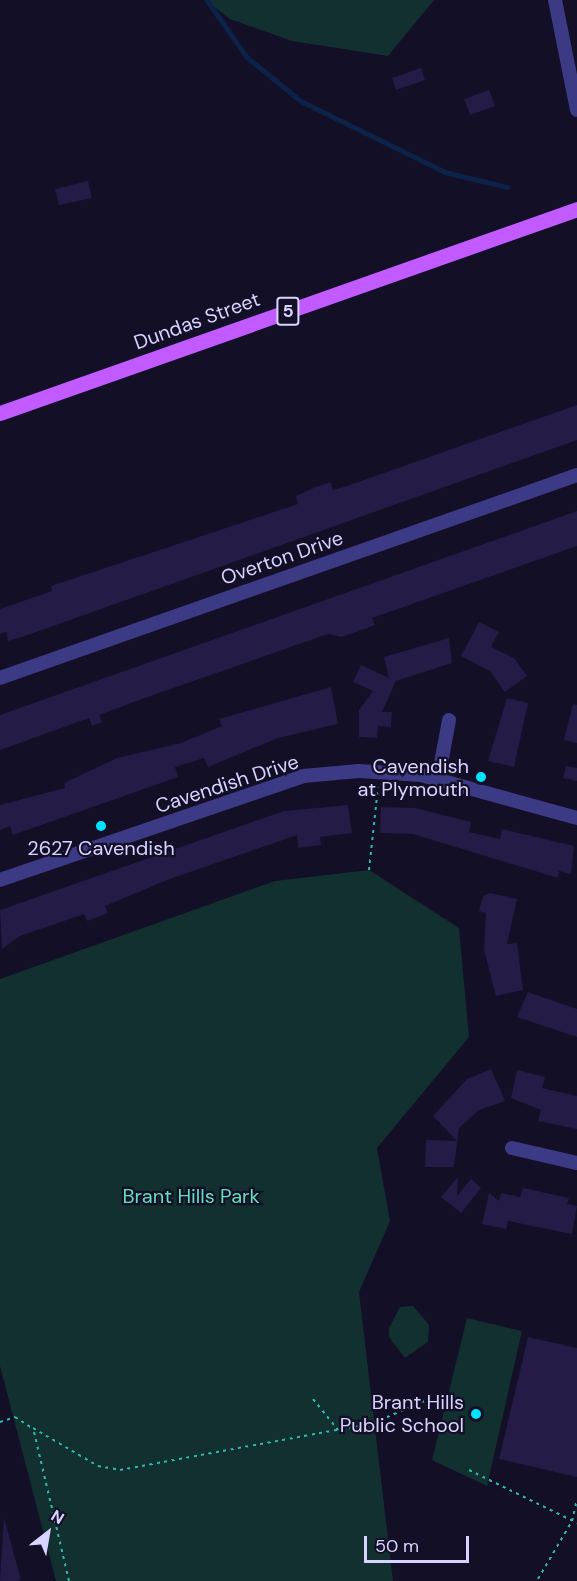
<!DOCTYPE html>
<html>
<head>
<meta charset="utf-8">
<style>
  body { margin:0 }
  #map { position:relative; width:577px; height:1581px; overflow:hidden; background:#130f26; font-family:"DM Sans",sans-serif }
  div>[style] { position:absolute }
  .green>* { inset:0; background:#12302f }
  .stream>* { height:4.5px; margin:-2.25px; padding:0 2.25px; transform-origin:2.25px; border-radius:2.25px; background:#0c2248 }
  .building>* { inset:0; background:#241b47 }
  .path>* { height:2px; margin-top:-1px; transform-origin:0; background:repeating-linear-gradient(90deg,#2fb8b0 0 3px,transparent 0 7.5px) }
  .minor>* { height:14px; margin:-7px; padding:0 7px; transform-origin:7px; border-radius:7px; background:#3d3a85 }
  .major>* { height:15px; margin:-7.5px; padding:0 7.5px; transform-origin:7.5px; border-radius:7.5px; background:#c25bff }
  .dots>* { width:16px; height:16px; translate:-50% -50%; box-sizing:border-box; border:3px solid #130f26; border-radius:50% }
  span { translate:-50% -50%; white-space:nowrap; text-align:center; line-height:1.15; -webkit-text-stroke:4.5px #130f26; paint-order:stroke }
  .shield-label span { padding:2px 4px; background:#130f26; border:2px solid; border-radius:4px; -webkit-text-stroke-width:0 }
  .shield-label { font-size:18px; color:#d9d4ff; font-weight:700 }
  .street-label { font-size:20px; color:#d9d4ff }
  .poi-label { font-size:20px; color:#d9d4ff }
  .right { translate:-100% -50%; text-align:right }
  .park-label { font-size:20px; color:#5fe0c0 }
  .north { position:absolute; left:18px; top:1503px; width:60px; height:60px; -webkit-text-stroke:4px #130f26; paint-order:stroke; rotate:31deg; font-size:16px; font-weight:700; line-height:24px; text-align:center; color:#d9d4ff }
  .north::after { content:''; display:block; margin:auto; width:21px; height:27px; background:#d9d4ff; clip-path:polygon(50% 0,100% 100%,50% 72%,0 100%) }
  .scale { position:absolute; left:364px; top:1536px; width:105px; height:27px; box-sizing:border-box; border:3px solid #d9d4ff; border-top:0; padding-left:8px; font-size:18px; line-height:21px; white-space:nowrap; color:#d9d4ff; -webkit-text-stroke:4px #130f26; paint-order:stroke }
</style>
</head>
<body>
<div id="map">
  <div class="green">
    <div style="clip-path:polygon(205px 0,434px 0,388px 56px,292px 41px,230px 19px)"></div>
    <div style="clip-path:polygon(369px 870px,459px 928px,469px 1037px,377px 1148px,390px 1221px,359px 1292px,393px 1581px,56px 1581px,0 1366px,0 979px,275px 881px)"></div>
    <div style="clip-path:polygon(413px 1306px,429px 1325px,428px 1342px,405px 1358px,389px 1337px,389px 1328px,400px 1307px)"></div>
    <div style="clip-path:polygon(467px 1318px,522px 1331px,487px 1486px,432px 1460px)"></div>
  </div>
  <div class="stream">
    <div style="left:207px;top:0;width:70px;rotate:54.9deg"></div>
    <div style="left:247px;top:57px;width:70px;rotate:39.2deg"></div>
    <div style="left:301px;top:101px;width:161px;rotate:26.2deg"></div>
    <div style="left:445px;top:172px;width:64px;rotate:13.6deg"></div>
  </div>
  <div class="building">
    <div style="clip-path:polygon(421px 68px,425px 80px,396px 90px,392px 78px)"></div>
    <div style="clip-path:polygon(489px 90px,495px 106px,470px 115px,464px 99px)"></div>
    <div style="clip-path:polygon(88px 181px,92px 198px,59px 205px,55px 189px)"></div>
    <div style="clip-path:polygon(577px 405px,577px 440px,22px 637px,8px 641px,6px 632px,0 634px,0 609px,52px 591px,51px 586px,298px 504px,296px 496px,316px 487px,331px 482px,333px 490px,347px 486px)"></div>
    <div style="clip-path:polygon(577px 511px,577px 546px,372px 618px,375px 625px,342px 637px,328px 634px,142px 699px,99px 715px,102px 722px,92px 726px,89px 718px,0 750px,0 715px)"></div>
    <div style="clip-path:polygon(479px 622px,499px 632px,491px 647px,514px 658px,527px 676px,505px 692px,490px 671px,461px 656px)"></div>
    <div style="clip-path:polygon(449px 638px,452px 663px,396px 681px,382px 712px,392px 712px,391px 727px,378px 726px,377px 738px,359px 737px,359px 710px,373px 691px,353px 682px,361px 665px,389px 678px,384px 657px)"></div>
    <div style="clip-path:polygon(331px 687px,338px 724px,278px 738px,208px 767px,204px 758px,175px 767px,178px 777px,13px 835px,10px 826px,0 830px,0 805px,65px 788px,64px 783px,117px 758px,181px 743px,222px 726px,219px 719px)"></div>
    <div style="clip-path:polygon(507px 698px,528px 703px,514px 767px,488px 761px)"></div>
    <div style="clip-path:polygon(573px 704px,577px 705px,577px 743px,564px 740px)"></div>
    <div style="clip-path:polygon(566px 766px,577px 768px,577px 781px,563px 778px)"></div>
    <div style="clip-path:polygon(348px 805px,352px 833px,320px 837px,321px 845px,298px 848px,297px 835px,167px 880px,105px 906px,108px 913px,87px 921px,84px 914px,20px 936px,2px 949px,0 910px,284px 811px)"></div>
    <div style="clip-path:polygon(381px 807px,415px 808px,471px 822px,469px 832px,500px 839px,502px 829px,574px 846px,571px 874px,559px 871px,558px 878px,413px 834px,380px 833px)"></div>
    <div style="clip-path:polygon(490px 893px,517px 899px,507px 944px,517px 943px,523px 990px,496px 996px,484px 950px,486px 913px,479px 911px,483px 896px)"></div>
    <div style="clip-path:polygon(528px 992px,577px 1009px,577px 1037px,517px 1017px)"></div>
    <div style="clip-path:polygon(491px 1069px,505px 1101px,479px 1110px,459px 1128px,454px 1167px,425px 1167px,426px 1140px,457px 1141px,433px 1116px,467px 1079px)"></div>
    <div style="clip-path:polygon(517px 1070px,545px 1077px,542px 1088px,577px 1096px,577px 1129px,538px 1121px,541px 1110px,511px 1098px)"></div>
    <div style="clip-path:polygon(458px 1177px,457px 1196px,471px 1179px,481px 1188px,461px 1213px,441px 1197px)"></div>
    <div style="clip-path:polygon(523px 1188px,569px 1198px,567px 1204px,577px 1206px,572px 1234px,508px 1221px,506px 1229px,482px 1224px,489px 1193px,499px 1201px,501px 1193px,520px 1197px)"></div>
    <div style="clip-path:polygon(528px 1337px,577px 1348px,577px 1477px,499px 1459px)"></div>
    <div style="clip-path:polygon(4px 1518px,21px 1580px,15px 1581px,0 1581px)"></div>
  </div>
  <div class="path">
    <div style="left:369px;top:870px;width:83px;rotate:-83.8deg"></div>
    <div style="left:313px;top:1399px;width:40px;rotate:51deg"></div>
    <div style="left:0;top:1422px;width:16px;rotate:-18deg"></div>
    <div style="left:15px;top:1417px;width:20px;rotate:33deg"></div>
    <div style="left:469px;top:1470px;width:120px;rotate:26.1deg"></div>
    <div style="left:538px;top:1579px;width:67px;rotate:-59.6deg"></div>
    <div style="left:572px;top:1521px;width:22px;rotate:-77deg"></div>
    <div style="left:69px;top:1581px;width:157px;rotate:-103.2deg"></div>
    <div style="left:33px;top:1428px;width:75px;rotate:30.3deg"></div>
    <div style="left:98px;top:1466px;width:22px;rotate:10deg"></div>
    <div style="left:120px;top:1470px;width:257px;rotate:-10.5deg"></div>
    <div style="left:373px;top:1423px;width:72px;rotate:-23deg"></div>
  </div>
  <div class="minor">
    <div style="left:555px;top:0;width:112px;rotate:78.7deg"></div>
    <div style="left:0;top:678px;width:612px;rotate:-19.38deg"></div>
    <div style="left:438px;top:779px;width:60px;rotate:-79.4deg"></div>
    <div style="left:0;top:880px;width:320px;rotate:-18.9deg"></div>
    <div style="left:303px;top:776px;width:56px;rotate:-5.1deg"></div>
    <div style="left:359px;top:771px;width:62px;rotate:3.7deg"></div>
    <div style="left:421px;top:775px;width:162px;rotate:15.4deg"></div>
    <div style="left:512px;top:1148px;width:67px;rotate:13deg"></div>
  </div>
  <div class="major">
    <div style="left:0;top:413px;width:612px;rotate:-19.47deg"></div>
  </div>
  <div class="dots">
    <div style="left:481px;top:777px;background:#00e5ff"></div>
    <div style="left:101px;top:826px;background:#00e5ff"></div>
    <div style="left:476px;top:1414px;background:#00e5ff"></div>
  </div>
  <div class="shield-label">
    <span style="left:288px;top:311px">5</span>
  </div>
  <div class="street-label">
    <span style="left:197px;top:321px;rotate:-20deg">Dundas Street</span>
    <span style="left:282px;top:558px;rotate:-19deg">Overton Drive</span>
    <span style="left:227px;top:784px;rotate:-18deg">Cavendish Drive</span>
  </div>
  <div class="poi-label">
    <span class="right" style="left:469px;top:778px">Cavendish<br>at Plymouth</span>
    <span style="left:101px;top:848px">2627 Cavendish</span>
    <span class="right" style="left:464px;top:1414px">Brant Hills<br>Public School</span>
  </div>
  <div class="park-label">
    <span style="left:191px;top:1196px">Brant Hills Park</span>
  </div>
  <div class="north">N</div>
  <div class="scale">50 m</div>
</div>
</body>
</html>
